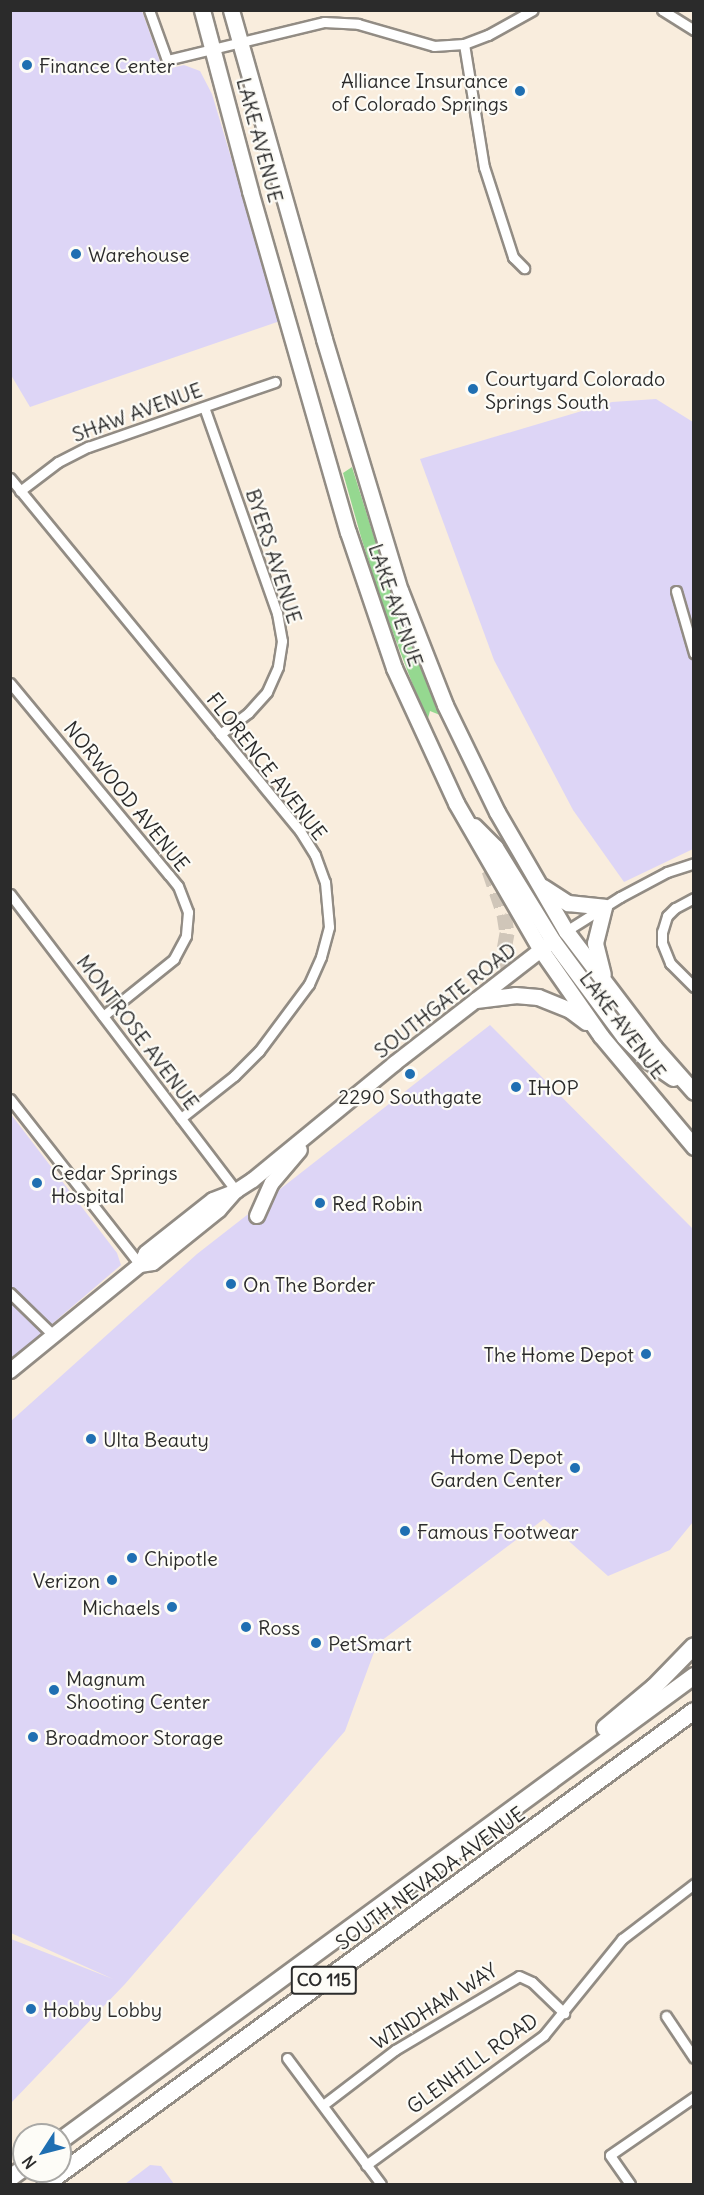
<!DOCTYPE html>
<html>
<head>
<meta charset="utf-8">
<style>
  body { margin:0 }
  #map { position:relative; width:704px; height:2195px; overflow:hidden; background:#f9eddd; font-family:Delius,sans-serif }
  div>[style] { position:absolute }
  .built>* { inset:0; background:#ddd5f6 }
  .green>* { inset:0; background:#95d890 }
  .primary-tunnel>* { height:15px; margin-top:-7.5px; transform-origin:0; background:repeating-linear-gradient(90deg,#d0c6b9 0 15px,transparent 0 23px) }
  .roads { filter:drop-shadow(2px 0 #928c84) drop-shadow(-2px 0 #928c84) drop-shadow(0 2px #928c84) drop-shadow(0 -2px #928c84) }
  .street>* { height:9px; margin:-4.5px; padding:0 4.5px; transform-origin:4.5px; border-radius:4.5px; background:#fff }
  .secondary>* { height:14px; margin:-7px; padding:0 7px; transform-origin:7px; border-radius:7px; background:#fff }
  .primary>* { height:15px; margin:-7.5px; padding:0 7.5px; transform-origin:7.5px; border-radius:7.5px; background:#fff }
  .highway>* { height:16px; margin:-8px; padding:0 8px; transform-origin:8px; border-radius:8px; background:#fff }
  .dots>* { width:16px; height:16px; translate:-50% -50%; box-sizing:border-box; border:3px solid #fdfcf7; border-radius:50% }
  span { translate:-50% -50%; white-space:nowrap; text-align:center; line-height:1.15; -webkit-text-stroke:4.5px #fdfcf7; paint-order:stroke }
  .shield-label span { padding:2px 4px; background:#fdfcf7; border:2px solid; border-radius:4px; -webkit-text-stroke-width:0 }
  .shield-label { font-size:18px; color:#2b2b2b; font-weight:700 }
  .poi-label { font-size:20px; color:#2b2b2b }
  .left { translate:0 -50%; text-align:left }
  .right { translate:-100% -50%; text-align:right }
  .street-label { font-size:20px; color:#2b2b2b }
  .frame { position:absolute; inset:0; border:12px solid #2b2b2b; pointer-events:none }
  .north { position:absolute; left:12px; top:2123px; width:60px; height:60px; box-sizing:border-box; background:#fdfcf7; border:2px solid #a9a8a5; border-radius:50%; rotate:234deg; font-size:16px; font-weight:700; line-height:24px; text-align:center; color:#2b2b2b }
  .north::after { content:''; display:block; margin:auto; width:21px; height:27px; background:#1f6fb2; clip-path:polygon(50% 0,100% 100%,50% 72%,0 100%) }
</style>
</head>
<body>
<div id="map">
  <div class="built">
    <div style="clip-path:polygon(11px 11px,142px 11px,163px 70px,184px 65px,200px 71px,212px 94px,280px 321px,30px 407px,11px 375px)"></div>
    <div style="clip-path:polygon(656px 399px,693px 422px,693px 849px,624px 882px,573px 810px,494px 660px,420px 459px,612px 402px)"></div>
    <div style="clip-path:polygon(490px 1025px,693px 1229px,693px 1522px,670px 1550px,608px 1576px,544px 1519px,377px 1644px,345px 1731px,125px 1984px,11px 2103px,11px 1939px,113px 1979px,11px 1933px,11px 1421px,197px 1254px)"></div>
    <div style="clip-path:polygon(10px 1113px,117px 1253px,121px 1265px,11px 1359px)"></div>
    <div style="clip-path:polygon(150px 2165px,161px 2166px,174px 2184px,125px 2184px)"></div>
  </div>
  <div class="green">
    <div style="clip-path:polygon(352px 467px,390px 588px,440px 715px,430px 711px,427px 722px,382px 604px,361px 537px,343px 473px)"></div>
  </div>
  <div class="primary-tunnel">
    <div style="left:489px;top:870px;width:46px;rotate:71.2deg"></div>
    <div style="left:504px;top:914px;width:19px;rotate:81deg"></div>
    <div style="left:507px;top:933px;width:51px;rotate:100.2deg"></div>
  </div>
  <div class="roads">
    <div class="street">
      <div style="left:149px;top:10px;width:53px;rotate:70.2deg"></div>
      <div style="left:167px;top:60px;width:162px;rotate:-13.6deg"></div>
      <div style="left:324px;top:22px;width:34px;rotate:3deg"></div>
      <div style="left:358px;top:24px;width:79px;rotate:16.1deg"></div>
      <div style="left:434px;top:46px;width:30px;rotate:-4deg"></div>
      <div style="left:464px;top:44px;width:26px;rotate:-21deg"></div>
      <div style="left:488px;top:35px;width:51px;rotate:-29.1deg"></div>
      <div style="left:662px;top:10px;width:38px;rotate:32deg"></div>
      <div style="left:464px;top:44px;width:125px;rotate:80.8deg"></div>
      <div style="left:484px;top:167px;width:95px;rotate:72.1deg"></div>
      <div style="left:513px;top:257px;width:16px;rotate:45deg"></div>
      <div style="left:204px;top:407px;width:219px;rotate:70.5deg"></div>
      <div style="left:277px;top:613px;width:28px;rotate:80deg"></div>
      <div style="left:282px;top:641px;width:26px;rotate:99deg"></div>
      <div style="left:278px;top:667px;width:27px;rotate:114deg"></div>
      <div style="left:267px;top:692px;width:28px;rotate:132deg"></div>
      <div style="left:248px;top:713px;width:35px;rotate:143deg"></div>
      <div style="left:10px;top:478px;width:457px;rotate:50.6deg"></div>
      <div style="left:300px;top:831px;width:28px;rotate:58deg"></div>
      <div style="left:315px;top:855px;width:29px;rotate:70deg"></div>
      <div style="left:325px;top:882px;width:45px;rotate:84.9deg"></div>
      <div style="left:329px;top:927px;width:31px;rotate:105deg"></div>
      <div style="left:321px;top:957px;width:30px;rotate:114deg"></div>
      <div style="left:309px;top:984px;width:84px;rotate:126.7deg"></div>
      <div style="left:259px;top:1051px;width:35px;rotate:135deg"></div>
      <div style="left:234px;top:1076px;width:68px;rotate:141.6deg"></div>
      <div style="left:20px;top:491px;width:48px;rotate:-37.3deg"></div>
      <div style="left:58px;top:462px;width:34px;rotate:-27deg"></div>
      <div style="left:88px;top:447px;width:198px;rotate:-19.2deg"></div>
      <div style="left:676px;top:591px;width:65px;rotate:73.8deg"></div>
      <div style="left:10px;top:683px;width:249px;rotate:50.4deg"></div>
      <div style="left:169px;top:875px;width:14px;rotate:51deg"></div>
      <div style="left:178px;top:886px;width:28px;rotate:69deg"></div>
      <div style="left:188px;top:912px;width:24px;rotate:95deg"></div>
      <div style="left:186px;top:936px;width:26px;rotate:118deg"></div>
      <div style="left:174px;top:959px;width:91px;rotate:141.2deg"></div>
      <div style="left:10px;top:894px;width:373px;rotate:52.7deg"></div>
      <div style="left:694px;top:898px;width:21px;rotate:152deg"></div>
      <div style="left:675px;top:908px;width:11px;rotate:135deg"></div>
      <div style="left:667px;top:916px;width:17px;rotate:107deg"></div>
      <div style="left:662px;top:932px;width:11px;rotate:90deg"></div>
      <div style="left:662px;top:943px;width:22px;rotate:68deg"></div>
      <div style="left:670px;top:963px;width:34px;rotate:45deg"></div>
      <div style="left:566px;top:931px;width:64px;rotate:-32.2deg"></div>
      <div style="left:620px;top:897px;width:53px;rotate:-28deg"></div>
      <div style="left:667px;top:872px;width:28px;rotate:-18deg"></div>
      <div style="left:10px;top:1099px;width:211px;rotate:51.9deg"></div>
      <div style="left:10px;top:1293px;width:62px;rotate:44.3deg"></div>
      <div style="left:666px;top:2016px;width:50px;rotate:56.3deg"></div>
      <div style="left:287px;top:2058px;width:157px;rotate:53.3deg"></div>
      <div style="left:323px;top:2105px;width:91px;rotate:-37.4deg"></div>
      <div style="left:395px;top:2050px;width:144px;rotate:-30.8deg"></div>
      <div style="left:519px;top:1976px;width:14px;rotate:25deg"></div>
      <div style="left:532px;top:1982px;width:45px;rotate:44.1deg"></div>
      <div style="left:366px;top:2165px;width:220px;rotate:-36.1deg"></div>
      <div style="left:544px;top:2035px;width:124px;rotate:-50.9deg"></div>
      <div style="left:622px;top:1939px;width:91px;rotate:-37.4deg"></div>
      <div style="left:630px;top:2184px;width:35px;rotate:-125deg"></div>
      <div style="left:610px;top:2155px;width:102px;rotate:-34.6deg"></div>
    </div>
    <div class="secondary">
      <div style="left:257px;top:1216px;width:36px;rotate:-66deg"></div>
      <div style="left:272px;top:1183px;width:43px;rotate:-49.7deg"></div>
      <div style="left:140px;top:1265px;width:13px;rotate:-9deg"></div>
      <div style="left:153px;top:1263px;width:85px;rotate:-38.8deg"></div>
      <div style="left:219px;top:1210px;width:23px;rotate:-49deg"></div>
      <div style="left:10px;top:1371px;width:168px;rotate:-39.2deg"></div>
      <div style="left:140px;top:1265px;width:13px;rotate:-63deg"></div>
      <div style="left:146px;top:1253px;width:85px;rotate:-38.3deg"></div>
      <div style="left:213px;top:1200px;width:25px;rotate:-21deg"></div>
      <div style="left:236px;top:1191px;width:20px;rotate:-33deg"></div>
      <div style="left:253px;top:1180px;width:183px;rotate:-39.4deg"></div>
      <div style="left:394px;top:1064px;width:197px;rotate:-37.8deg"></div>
    </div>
    <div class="primary">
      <div style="left:202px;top:10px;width:187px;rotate:75.1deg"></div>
      <div style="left:250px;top:191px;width:355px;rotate:74deg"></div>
      <div style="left:348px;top:532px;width:144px;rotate:71.3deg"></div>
      <div style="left:394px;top:668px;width:149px;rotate:65.3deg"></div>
      <div style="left:456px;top:803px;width:170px;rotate:60deg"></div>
      <div style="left:541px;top:950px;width:105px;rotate:55.1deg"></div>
      <div style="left:601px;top:1036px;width:145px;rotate:50deg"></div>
      <div style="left:231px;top:10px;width:342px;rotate:74.2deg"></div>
      <div style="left:324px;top:339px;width:262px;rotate:73.2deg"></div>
      <div style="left:400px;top:590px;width:123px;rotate:68.6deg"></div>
      <div style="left:445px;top:705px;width:119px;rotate:64.1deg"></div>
      <div style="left:497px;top:812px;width:138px;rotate:59.9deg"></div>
      <div style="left:566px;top:931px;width:146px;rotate:52.8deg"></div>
      <div style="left:654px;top:1047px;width:60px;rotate:48.4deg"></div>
      <div style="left:474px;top:826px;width:30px;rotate:45deg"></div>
      <div style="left:495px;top:847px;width:110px;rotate:58.3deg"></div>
      <div style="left:553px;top:941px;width:119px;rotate:53.5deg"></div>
      <div style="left:624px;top:1037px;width:31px;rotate:45deg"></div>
      <div style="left:646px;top:1059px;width:33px;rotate:35deg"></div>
      <div style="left:543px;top:887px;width:30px;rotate:33deg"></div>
      <div style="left:568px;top:903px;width:36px;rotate:6deg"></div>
      <div style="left:604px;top:907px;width:37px;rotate:104deg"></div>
      <div style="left:595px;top:943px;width:32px;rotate:76deg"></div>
      <div style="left:476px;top:1000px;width:39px;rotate:-7deg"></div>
      <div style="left:515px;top:995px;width:23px;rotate:5deg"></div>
      <div style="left:538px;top:997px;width:35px;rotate:22deg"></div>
      <div style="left:570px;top:1010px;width:20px;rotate:37deg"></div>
    </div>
    <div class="highway">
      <div style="left:605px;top:1728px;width:64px;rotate:-39.9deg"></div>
      <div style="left:654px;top:1687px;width:57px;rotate:-45.7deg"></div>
      <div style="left:60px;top:2141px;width:786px;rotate:-36.26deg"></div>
      <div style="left:10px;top:2178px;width:17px;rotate:-36deg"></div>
      <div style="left:46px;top:2184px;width:802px;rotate:-36.13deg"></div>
    </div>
  </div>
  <div class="dots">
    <div style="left:27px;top:65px;background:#1f6fb2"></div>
    <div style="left:520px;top:91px;background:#1f6fb2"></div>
    <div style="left:76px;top:254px;background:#1f6fb2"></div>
    <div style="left:473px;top:389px;background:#1f6fb2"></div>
    <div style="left:410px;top:1074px;background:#1f6fb2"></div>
    <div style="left:516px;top:1087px;background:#1f6fb2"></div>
    <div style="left:37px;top:1183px;background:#1f6fb2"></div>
    <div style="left:320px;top:1203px;background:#1f6fb2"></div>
    <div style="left:231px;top:1284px;background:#1f6fb2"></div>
    <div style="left:646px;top:1354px;background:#1f6fb2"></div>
    <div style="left:91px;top:1439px;background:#1f6fb2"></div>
    <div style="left:575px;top:1468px;background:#1f6fb2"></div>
    <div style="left:405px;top:1531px;background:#1f6fb2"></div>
    <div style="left:132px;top:1558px;background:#1f6fb2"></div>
    <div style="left:112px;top:1580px;background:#1f6fb2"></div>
    <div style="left:172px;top:1607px;background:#1f6fb2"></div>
    <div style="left:246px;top:1627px;background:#1f6fb2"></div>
    <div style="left:316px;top:1643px;background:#1f6fb2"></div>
    <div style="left:54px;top:1690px;background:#1f6fb2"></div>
    <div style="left:33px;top:1737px;background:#1f6fb2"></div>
    <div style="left:31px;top:2009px;background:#1f6fb2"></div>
  </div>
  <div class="shield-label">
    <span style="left:324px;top:1980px">CO 115</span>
  </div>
  <div class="poi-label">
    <span class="left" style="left:39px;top:65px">Finance Center</span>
    <span class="right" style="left:508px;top:92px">Alliance Insurance<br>of Colorado Springs</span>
    <span class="left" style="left:88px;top:254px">Warehouse</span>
    <span class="left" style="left:485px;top:390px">Courtyard Colorado<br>Springs South</span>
    <span class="left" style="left:528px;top:1087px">IHOP</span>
    <span style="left:410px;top:1096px">2290 Southgate</span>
    <span class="left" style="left:51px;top:1184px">Cedar Springs<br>Hospital</span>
    <span class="left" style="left:332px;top:1203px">Red Robin</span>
    <span class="left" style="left:243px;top:1284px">On The Border</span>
    <span class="right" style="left:634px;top:1354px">The Home Depot</span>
    <span class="left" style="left:103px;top:1439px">Ulta Beauty</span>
    <span class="right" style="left:563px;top:1468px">Home Depot<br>Garden Center</span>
    <span class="left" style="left:417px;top:1531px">Famous Footwear</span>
    <span class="left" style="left:144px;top:1558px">Chipotle</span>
    <span class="right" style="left:100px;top:1580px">Verizon</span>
    <span class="right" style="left:160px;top:1607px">Michaels</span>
    <span class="left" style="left:258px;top:1627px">Ross</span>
    <span class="left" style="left:328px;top:1643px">PetSmart</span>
    <span class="left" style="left:66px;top:1690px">Magnum<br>Shooting Center</span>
    <span class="left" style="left:45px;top:1737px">Broadmoor Storage</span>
    <span class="left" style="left:43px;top:2009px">Hobby Lobby</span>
  </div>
  <div class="street-label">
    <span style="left:260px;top:140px;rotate:75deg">LAKE AVENUE</span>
    <span style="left:137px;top:412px;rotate:-20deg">SHAW AVENUE</span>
    <span style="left:274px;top:556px;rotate:72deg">BYERS AVENUE</span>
    <span style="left:396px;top:605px;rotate:71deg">LAKE AVENUE</span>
    <span style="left:267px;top:766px;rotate:52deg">FLORENCE AVENUE</span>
    <span style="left:127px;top:796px;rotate:51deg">NORWOOD AVENUE</span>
    <span style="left:445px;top:1000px;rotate:-38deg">SOUTHGATE ROAD</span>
    <span style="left:623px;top:1025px;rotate:53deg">LAKE AVENUE</span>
    <span style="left:138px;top:1032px;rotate:53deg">MONTROSE AVENUE</span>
    <span style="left:430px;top:1878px;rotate:-36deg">SOUTH NEVADA AVENUE</span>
    <span style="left:434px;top:2006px;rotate:-32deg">WINDHAM WAY</span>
    <span style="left:472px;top:2063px;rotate:-36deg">GLENHILL ROAD</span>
  </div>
  <div class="frame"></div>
  <div class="north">N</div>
</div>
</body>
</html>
